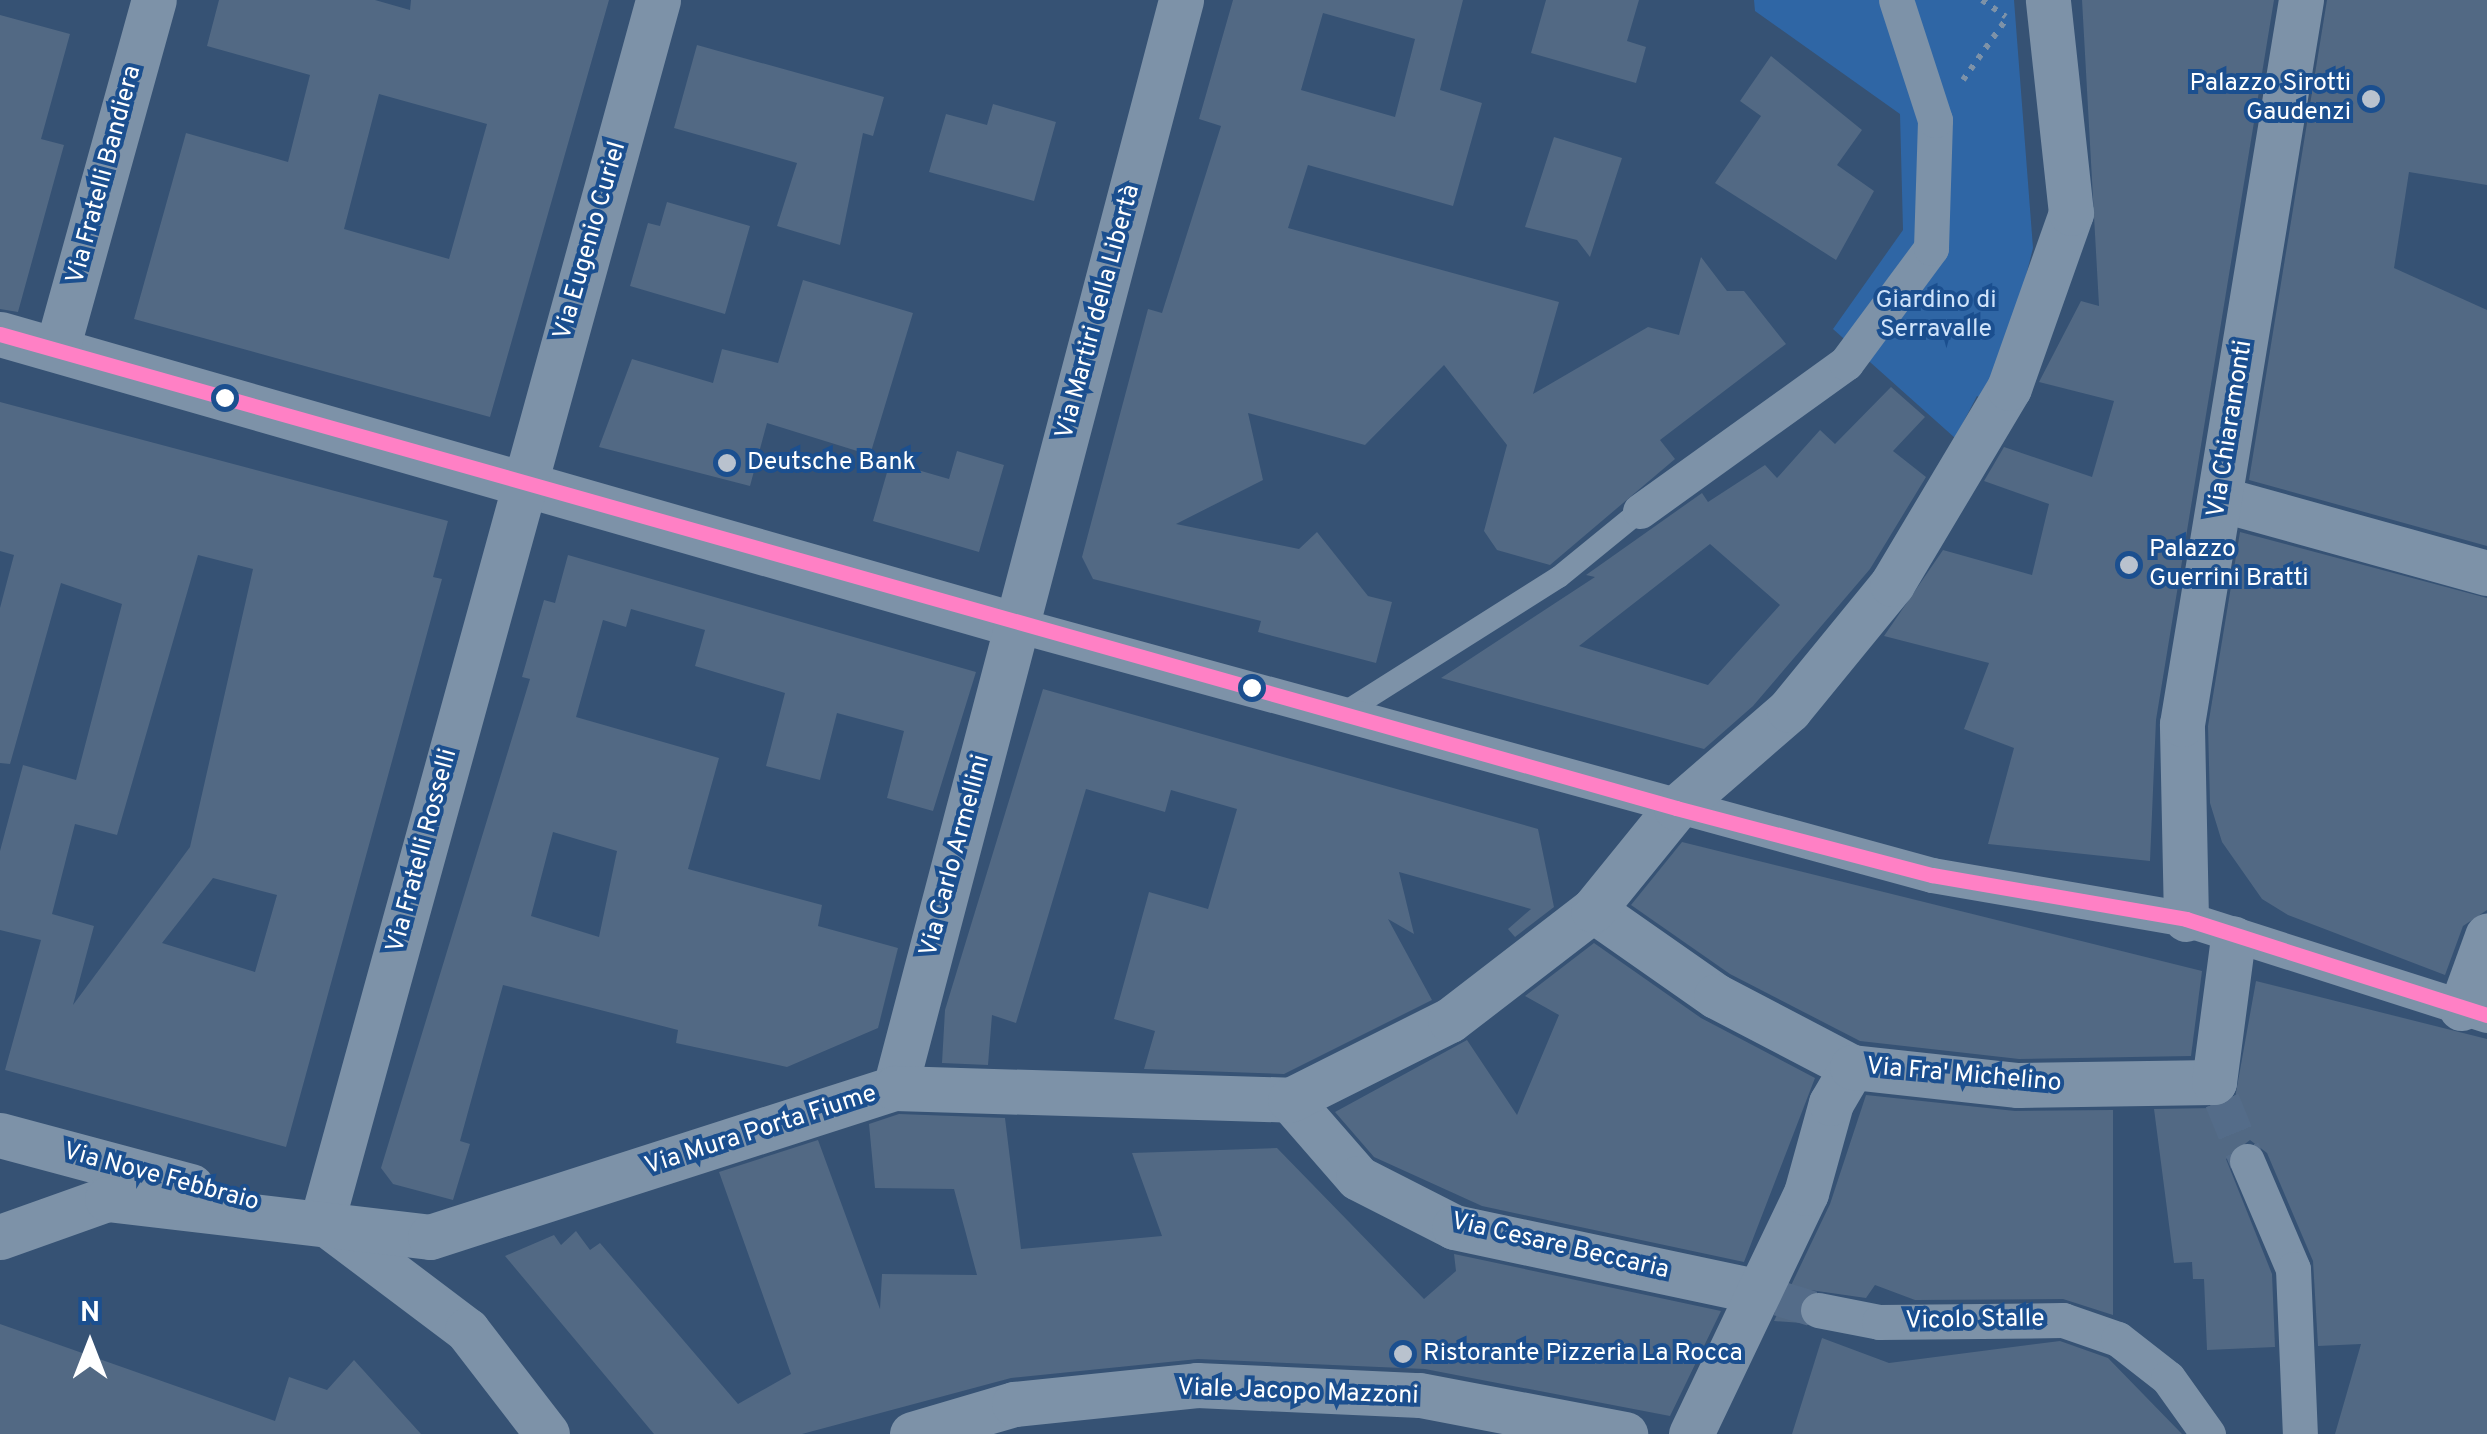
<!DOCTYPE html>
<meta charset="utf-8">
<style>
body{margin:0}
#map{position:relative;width:2487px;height:1434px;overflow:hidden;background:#365274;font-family:Overpass,sans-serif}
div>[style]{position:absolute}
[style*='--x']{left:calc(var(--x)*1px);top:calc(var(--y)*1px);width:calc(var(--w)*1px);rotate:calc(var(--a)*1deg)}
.green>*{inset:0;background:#2f66a5}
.building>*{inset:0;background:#526984}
.pedestrian-tunnel>*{height:35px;margin-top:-17.5px;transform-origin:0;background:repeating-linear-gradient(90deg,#546c89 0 35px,transparent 0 53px)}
.path>*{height:6px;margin-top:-3px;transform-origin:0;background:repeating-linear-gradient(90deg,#7d92a8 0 5px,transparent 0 13px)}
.service>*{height:22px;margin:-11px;padding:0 11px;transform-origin:11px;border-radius:11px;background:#7d92a8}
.pedestrian>*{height:35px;margin:-17.5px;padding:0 17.5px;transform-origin:17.5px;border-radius:17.5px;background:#7d92a8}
.minor>*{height:45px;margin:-22.5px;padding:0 22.5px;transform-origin:22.5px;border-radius:22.5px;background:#7d92a8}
.bus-1>*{height:15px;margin:-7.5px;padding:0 7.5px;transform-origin:7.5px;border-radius:7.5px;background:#ff80c5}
.dots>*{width:28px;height:28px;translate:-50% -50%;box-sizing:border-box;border:5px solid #1b4f8f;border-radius:50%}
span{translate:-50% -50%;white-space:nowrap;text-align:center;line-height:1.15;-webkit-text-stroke:8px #1b4f8f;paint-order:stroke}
.poi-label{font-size:25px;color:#fff}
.right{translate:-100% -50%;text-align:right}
.left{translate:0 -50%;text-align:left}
.street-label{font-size:25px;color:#fff}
.park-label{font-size:25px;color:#cfe3fa}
.north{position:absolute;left:40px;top:1294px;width:100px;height:100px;-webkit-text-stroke:8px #1b4f8f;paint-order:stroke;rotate:0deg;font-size:28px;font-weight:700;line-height:40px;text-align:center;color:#fff}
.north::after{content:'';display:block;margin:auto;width:35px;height:45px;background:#fff;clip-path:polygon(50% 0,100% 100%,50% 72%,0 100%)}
</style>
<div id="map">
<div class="green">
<div style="clip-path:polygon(1754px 0,2014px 0,2033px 248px,2000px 379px,1987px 401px,1977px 396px,1955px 438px,1833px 329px,1903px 230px,1900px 114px,1755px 11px)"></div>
</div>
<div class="building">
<div style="clip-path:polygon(evenodd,219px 0,375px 0,410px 10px,411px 0,609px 0,490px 417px,134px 319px,186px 133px,288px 162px,310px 75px,207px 46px,219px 0,379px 94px,487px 124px,449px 259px,344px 229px,379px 94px)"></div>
<div style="clip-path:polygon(evenodd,1233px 0,1463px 0,1440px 90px,1482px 103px,1453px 206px,1308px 165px,1288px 228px,1559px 302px,1533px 394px,1648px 327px,1679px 335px,1701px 257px,1727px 291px,1744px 291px,1786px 344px,1660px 440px,1675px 459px,1550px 565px,1497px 550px,1484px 531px,1507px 445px,1444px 365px,1365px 445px,1248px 413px,1263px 480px,1176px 524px,1299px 549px,1317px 532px,1368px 596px,1392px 602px,1376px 663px,1258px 632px,1261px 621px,1093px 579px,1082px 557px,1148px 309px,1162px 313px,1221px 126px,1199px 119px,1233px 0,1323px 13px,1415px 39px,1395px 117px,1301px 90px,1323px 13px)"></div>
<div style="clip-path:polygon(1546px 0,1639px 0,1627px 41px,1646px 47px,1636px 83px,1531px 53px)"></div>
<div style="clip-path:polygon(2082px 0,2274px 0,2156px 720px,2150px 861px,1988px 844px,2014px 748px,1964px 729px,1989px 663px,1884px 636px,1943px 550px,2032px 575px,2049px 504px,1984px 481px,2004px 447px,2092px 477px,2114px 401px,2039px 382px,2081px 301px,2099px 306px)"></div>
<div style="clip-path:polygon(2327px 0,2487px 0,2487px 185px,2409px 172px,2394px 268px,2487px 310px,2487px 546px,2249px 480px)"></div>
<div style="clip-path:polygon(0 15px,70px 34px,41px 139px,64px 145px,18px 312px,0 309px)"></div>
<div style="clip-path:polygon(697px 45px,884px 97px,873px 136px,863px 133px,840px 245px,777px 226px,797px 163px,674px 128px)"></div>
<div style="clip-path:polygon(1771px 56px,1862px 130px,1837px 165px,1874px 191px,1836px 260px,1715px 183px,1761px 116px,1740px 101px)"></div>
<div style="clip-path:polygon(993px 104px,1056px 122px,1034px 201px,929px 172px,946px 114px,987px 125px)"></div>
<div style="clip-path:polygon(1554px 137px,1622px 158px,1590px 257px,1577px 240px,1525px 227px)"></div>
<div style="clip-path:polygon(667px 202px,750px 226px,725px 314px,630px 286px,648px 223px,660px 226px)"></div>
<div style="clip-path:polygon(803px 280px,913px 313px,870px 455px,767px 423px,750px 486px,599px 447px,632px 359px,713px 383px,722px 349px,778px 363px)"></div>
<div style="clip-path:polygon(evenodd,1891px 387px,1925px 417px,1893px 451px,1926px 477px,1870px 569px,1753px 706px,1704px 749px,1441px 678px,1595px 577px,1586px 575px,1702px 493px,1708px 502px,1765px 465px,1777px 478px,1820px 430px,1835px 444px,1891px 387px,1710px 544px,1780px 605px,1708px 685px,1579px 646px,1710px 544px)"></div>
<div style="clip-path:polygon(evenodd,0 402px,448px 521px,433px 577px,442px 579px,286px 1147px,5px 1070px,41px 940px,0 930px,0 851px,23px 765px,76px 780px,122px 604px,61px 583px,10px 764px,0 763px,0 608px,14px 555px,0 551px,0 402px,198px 555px,253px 569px,190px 847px,73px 1005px,94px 926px,52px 914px,75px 824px,117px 835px,198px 555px,0 402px,213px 878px,277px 895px,255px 972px,162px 943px,213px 878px)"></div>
<div style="clip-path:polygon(957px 451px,1004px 465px,979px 552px,873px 521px,890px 462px,949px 479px)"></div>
<div style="clip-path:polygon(2240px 532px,2487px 598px,2487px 910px,2463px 926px,2445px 975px,2288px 915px,2262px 899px,2222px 842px,2210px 803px,2208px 726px)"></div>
<div style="clip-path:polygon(evenodd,568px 555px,976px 672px,933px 811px,887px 798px,904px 731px,837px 713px,820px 780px,766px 766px,785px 693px,695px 666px,705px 630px,631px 609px,626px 627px,603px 620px,576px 717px,719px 758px,688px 869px,822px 905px,818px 926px,898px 948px,878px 1028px,787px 1067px,676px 1043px,678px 1030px,503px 985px,460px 1141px,470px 1144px,453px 1200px,393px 1184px,381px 1168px,530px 679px,522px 677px,544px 600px,555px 603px,568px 555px,553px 832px,617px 851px,599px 937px,531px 916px,553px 832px)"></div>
<div style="clip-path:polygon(1043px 689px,1538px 829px,1554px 907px,1515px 937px,1508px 929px,1531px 909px,1399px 872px,1414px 934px,1388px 919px,1432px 1000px,1284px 1074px,1144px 1069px,1155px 1031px,1114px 1019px,1149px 892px,1208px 909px,1237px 809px,1171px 790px,1165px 812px,1086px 789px,1016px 1023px,992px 1015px,988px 1065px,942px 1063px,945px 1010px)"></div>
<div style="clip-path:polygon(1682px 842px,2202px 971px,2191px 1056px,2019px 1059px,1860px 1041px,1730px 974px,1631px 905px)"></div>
<div style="clip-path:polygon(1594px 943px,1701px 1018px,1815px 1078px,1744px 1262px,1482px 1206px,1374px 1157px,1335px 1112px,1467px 1040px,1517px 1115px,1559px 1015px,1525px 996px)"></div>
<div style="clip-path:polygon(2256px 981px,2487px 1039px,2487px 1434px,2335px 1434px,2361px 1344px,2318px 1346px,2313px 1261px,2267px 1153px,2250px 1140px,2226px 1159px,2272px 1274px,2275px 1347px,2207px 1350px,2204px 1279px,2193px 1279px,2192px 1262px,2174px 1263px,2154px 1109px,2214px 1108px,2235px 1098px)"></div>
<div style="clip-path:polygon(1866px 1095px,2015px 1111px,2113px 1110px,2113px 1315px,2063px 1299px,1915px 1300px,1875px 1285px,1866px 1298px,1810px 1290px,1797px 1305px,1802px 1323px,1774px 1321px,1830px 1204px)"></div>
<div style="clip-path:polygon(899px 1114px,1005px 1118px,1021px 1249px,1162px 1236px,1132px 1153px,1277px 1148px,1424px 1299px,1456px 1271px,1454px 1254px,1721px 1311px,1670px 1416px,1425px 1369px,1198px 1359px,1011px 1378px,802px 1434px,654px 1434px,505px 1256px,554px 1235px,561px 1245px,576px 1231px,590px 1250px,600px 1243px,738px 1404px,791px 1374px,719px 1172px,818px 1140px,880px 1309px,882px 1274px,977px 1275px,954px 1189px,875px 1188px,869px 1124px)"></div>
<div style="clip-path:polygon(0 1324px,275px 1421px,289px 1377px,327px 1390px,354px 1360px,421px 1434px,0 1434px)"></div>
<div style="clip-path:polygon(1822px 1338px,1889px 1363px,2060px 1341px,2108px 1358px,2182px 1434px,1792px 1434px)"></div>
</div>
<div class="pedestrian-tunnel">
<div style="--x:2222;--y:1100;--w:66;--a:67.7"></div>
<div style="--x:1779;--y:1298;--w:41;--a:17.1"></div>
</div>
<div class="path">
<div style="--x:1982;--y:0;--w:29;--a:35"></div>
<div style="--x:1963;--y:80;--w:72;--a:-54.6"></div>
</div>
<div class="service">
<div style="--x:1350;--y:709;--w:247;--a:-32.3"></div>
<div style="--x:1559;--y:577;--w:104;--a:-39.2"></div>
</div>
<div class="pedestrian">
<div style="--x:1640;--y:511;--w:254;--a:-35.7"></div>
<div style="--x:1846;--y:363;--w:143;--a:-53.5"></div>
<div style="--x:1931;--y:248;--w:128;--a:-88.2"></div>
<div style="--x:1935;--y:120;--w:126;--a:-108"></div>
<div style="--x:1017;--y:625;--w:949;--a:15.28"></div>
<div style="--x:1932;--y:875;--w:258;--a:9.8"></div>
<div style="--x:2186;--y:919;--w:316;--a:17.7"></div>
<div style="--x:2247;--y:1161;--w:117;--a:66.9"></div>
<div style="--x:2293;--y:1269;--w:165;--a:87.6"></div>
<div style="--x:1818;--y:1310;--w:62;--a:11.1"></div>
<div style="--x:1879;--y:1322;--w:184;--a:-0.6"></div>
<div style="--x:2063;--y:1320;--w:58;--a:19.1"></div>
<div style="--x:2118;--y:1339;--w:63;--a:38"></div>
<div style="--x:2168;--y:1378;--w:69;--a:54.5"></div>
</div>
<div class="minor">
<div style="--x:0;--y:334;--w:1058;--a:15.97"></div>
<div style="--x:57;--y:349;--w:362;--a:-74.5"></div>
<div style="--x:2220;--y:499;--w:277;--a:15.5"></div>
<div style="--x:1593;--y:910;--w:150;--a:35"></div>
<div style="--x:1716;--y:996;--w:153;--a:27.6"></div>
<div style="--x:2186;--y:919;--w:195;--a:-91.2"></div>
<div style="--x:2182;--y:724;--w:734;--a:-80.67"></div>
<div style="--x:2461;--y:1008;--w:77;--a:-70.1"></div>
<div style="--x:895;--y:1088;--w:1125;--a:-75.27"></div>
<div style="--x:1290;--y:1100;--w:103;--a:48.9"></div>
<div style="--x:1358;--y:1178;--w:108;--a:27"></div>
<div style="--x:1454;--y:1227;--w:307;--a:12"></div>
<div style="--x:0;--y:1135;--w:198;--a:15"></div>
<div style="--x:322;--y:1221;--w:1266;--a:-74.61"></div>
<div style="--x:329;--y:1226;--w:173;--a:37"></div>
<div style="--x:467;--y:1330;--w:131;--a:52.4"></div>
<div style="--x:0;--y:1237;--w:114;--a:-19.6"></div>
<div style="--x:107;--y:1199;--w:325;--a:6.7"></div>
<div style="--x:430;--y:1237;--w:488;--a:-17.8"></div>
<div style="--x:895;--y:1088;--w:395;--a:1.7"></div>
<div style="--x:1290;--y:1100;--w:179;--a:-26.6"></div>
<div style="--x:1450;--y:1020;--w:180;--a:-37.6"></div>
<div style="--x:1593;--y:910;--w:132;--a:-50.9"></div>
<div style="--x:1676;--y:808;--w:150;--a:-40.9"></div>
<div style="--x:1789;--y:710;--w:163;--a:-50.7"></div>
<div style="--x:1892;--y:584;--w:228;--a:-59.2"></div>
<div style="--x:2009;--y:388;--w:186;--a:-70.5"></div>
<div style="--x:2071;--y:213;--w:214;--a:-96.2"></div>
<div style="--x:912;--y:1434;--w:106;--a:-16.4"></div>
<div style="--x:1014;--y:1404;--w:184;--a:-5.9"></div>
<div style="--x:1197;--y:1385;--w:223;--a:2.6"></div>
<div style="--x:1420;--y:1395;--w:209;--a:10.8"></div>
<div style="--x:1691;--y:1434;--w:267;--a:-64.5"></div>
<div style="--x:1806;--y:1193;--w:93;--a:-74.5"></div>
<div style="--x:1831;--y:1103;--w:42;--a:-59.7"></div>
<div style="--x:1852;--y:1067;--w:167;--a:6.2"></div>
<div style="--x:2018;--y:1085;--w:196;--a:-0.9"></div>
<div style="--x:2214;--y:1082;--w:145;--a:-82.5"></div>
</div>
<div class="bus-1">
<div style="--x:0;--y:334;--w:1742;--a:15.79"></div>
<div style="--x:1676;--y:808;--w:265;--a:14.7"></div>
<div style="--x:1932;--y:875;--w:258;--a:9.8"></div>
<div style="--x:2186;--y:919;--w:316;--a:17.7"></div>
</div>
<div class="dots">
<div style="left:2371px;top:99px;background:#b9c2ce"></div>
<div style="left:225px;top:398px;background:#fff"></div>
<div style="left:727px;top:463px;background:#b9c2ce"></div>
<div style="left:2129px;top:565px;background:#b9c2ce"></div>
<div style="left:1252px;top:688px;background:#fff"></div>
<div style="left:1403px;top:1354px;background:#b9c2ce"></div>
</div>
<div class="poi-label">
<span class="right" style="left:2351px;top:99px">Palazzo Sirotti<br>Gaudenzi</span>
<span class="left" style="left:747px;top:463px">Deutsche Bank</span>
<span class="left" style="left:2149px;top:565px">Palazzo<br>Guerrini Bratti</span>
<span class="left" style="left:1423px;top:1354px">Ristorante Pizzeria La Rocca</span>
</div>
<div class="street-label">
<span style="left:105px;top:175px;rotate:-75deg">Via Fratelli Bandiera</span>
<span style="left:591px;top:241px;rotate:-74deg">Via Eugenio Curiel</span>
<span style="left:1099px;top:312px;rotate:-75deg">Via Martiri della Libertà</span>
<span style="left:2231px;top:429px;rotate:-81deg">Via Chiaramonti</span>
<span style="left:423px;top:851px;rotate:-75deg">Via Fratelli Rosselli</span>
<span style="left:956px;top:856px;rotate:-75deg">Via Carlo Armellini</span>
<span style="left:1964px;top:1076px;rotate:5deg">Via Fra' Michelino</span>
<span style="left:761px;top:1131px;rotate:-18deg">Via Mura Porta Fiume</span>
<span style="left:161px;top:1178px;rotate:15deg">Via Nove Febbraio</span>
<span style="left:1560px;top:1247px;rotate:13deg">Via Cesare Beccaria</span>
<span style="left:1975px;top:1321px;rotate:-1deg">Vicolo Stalle</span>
<span style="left:1298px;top:1393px;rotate:2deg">Viale Jacopo Mazzoni</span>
</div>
<div class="park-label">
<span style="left:1936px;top:316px">Giardino di<br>Serravalle</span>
</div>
<div class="north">N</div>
</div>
